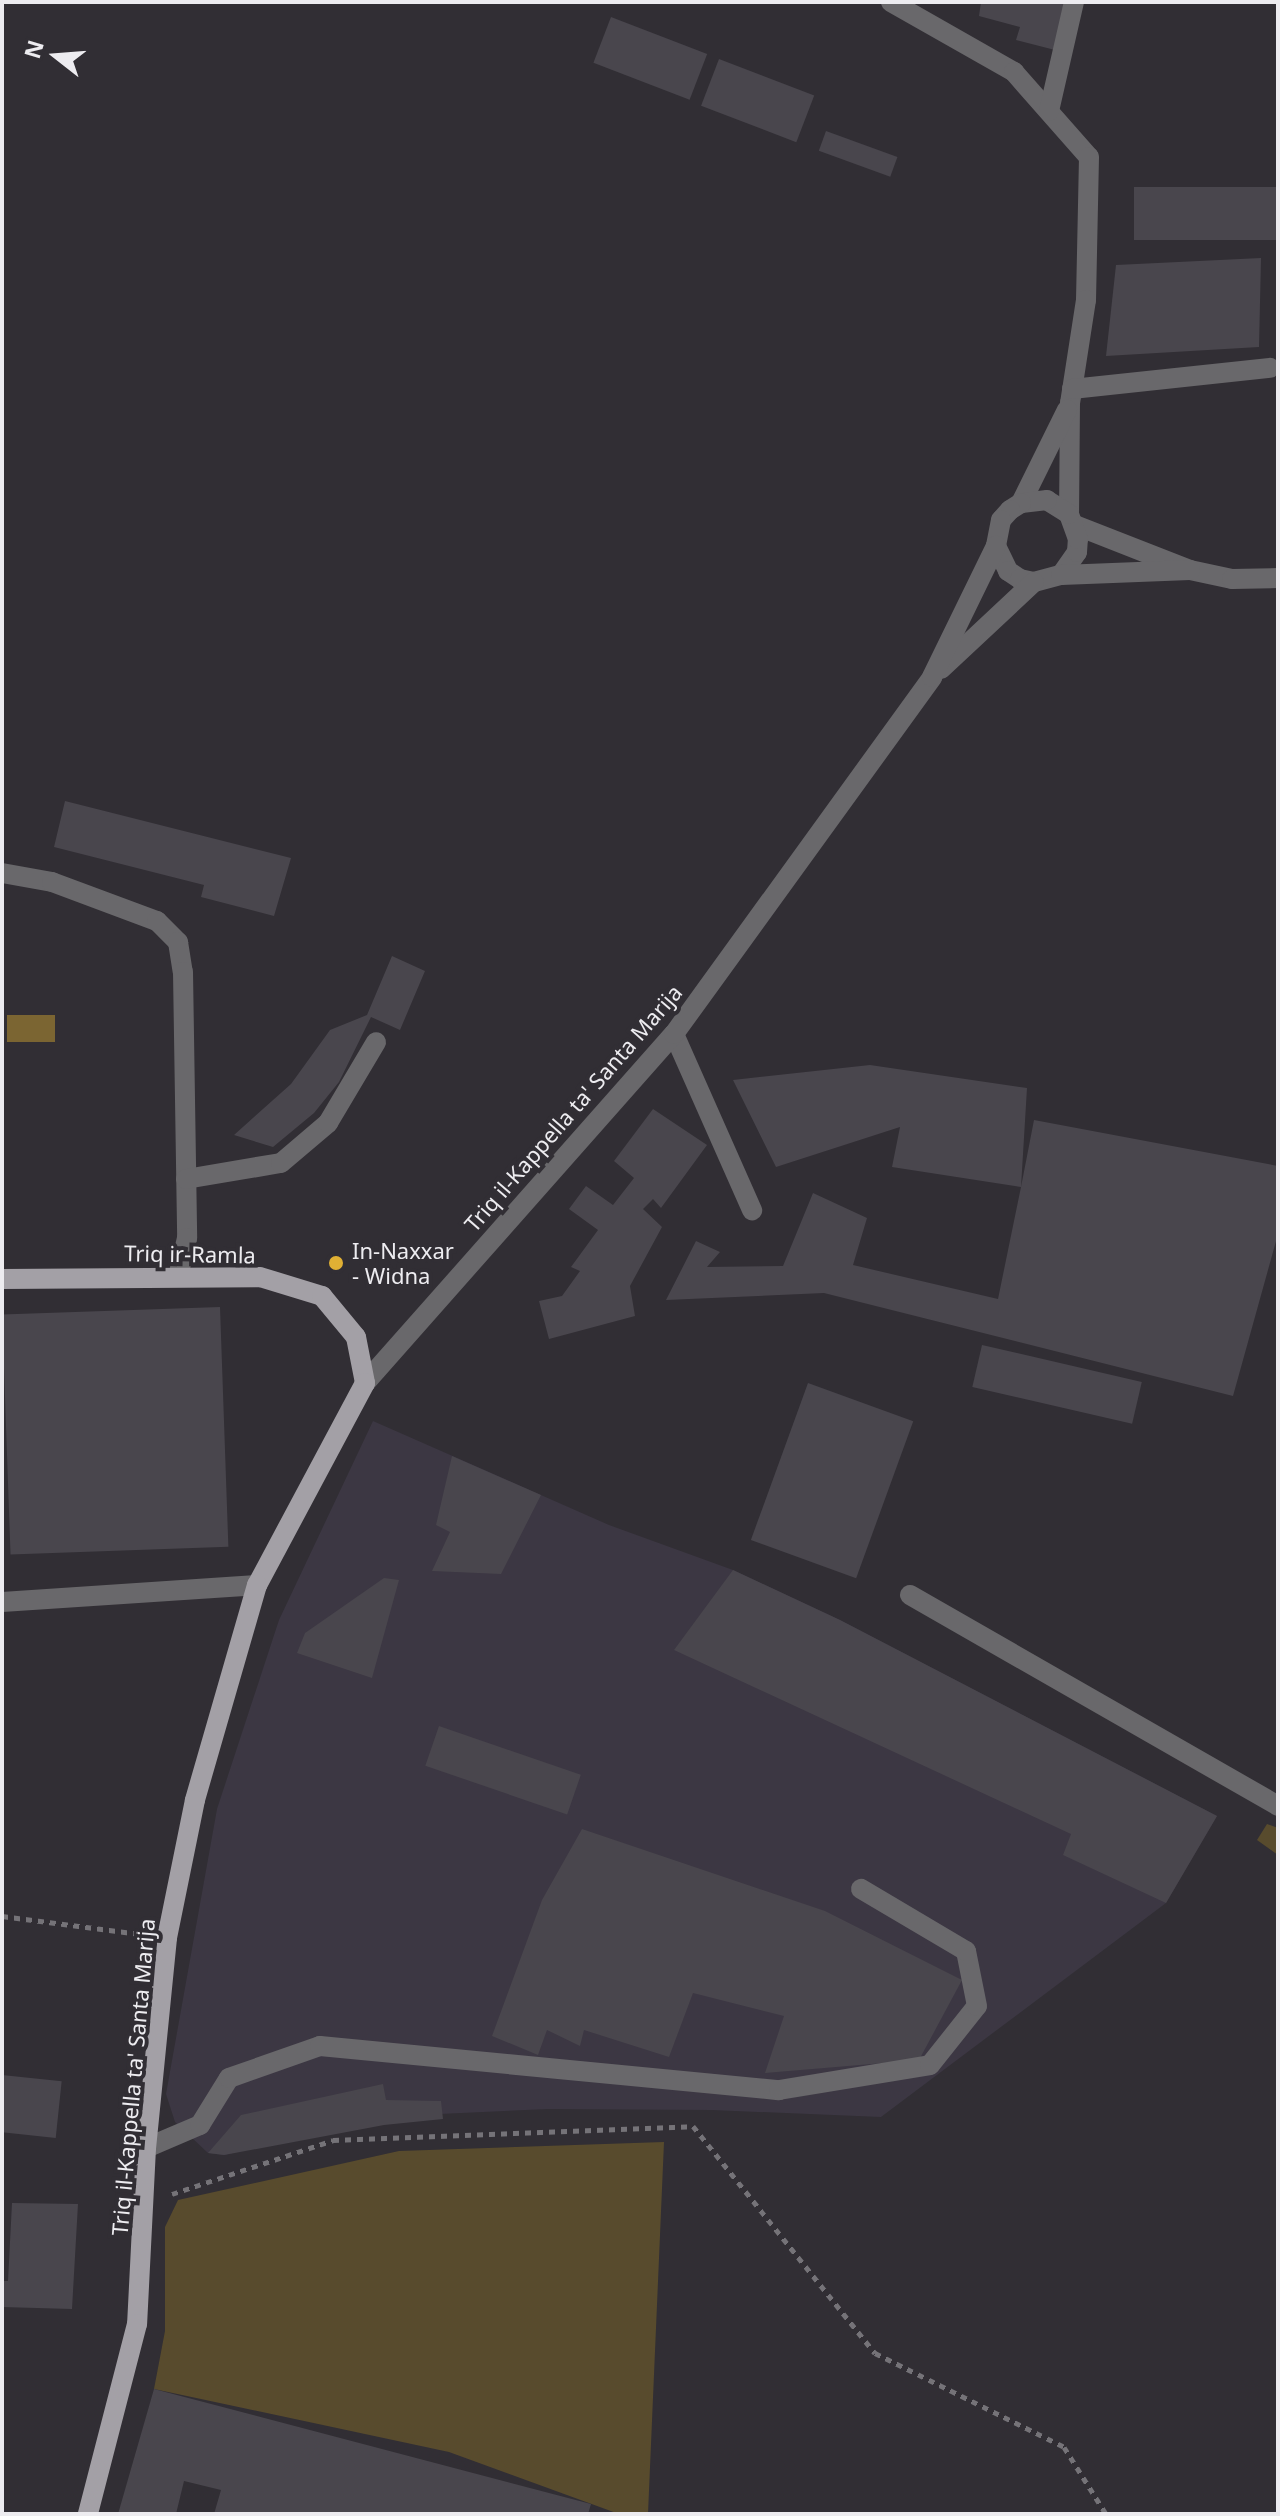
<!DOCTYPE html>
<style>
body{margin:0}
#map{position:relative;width:1280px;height:2516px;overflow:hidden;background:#312e34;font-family:"Noto Sans",sans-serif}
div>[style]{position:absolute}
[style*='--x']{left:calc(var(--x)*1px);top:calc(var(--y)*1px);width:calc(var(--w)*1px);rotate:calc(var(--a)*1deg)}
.built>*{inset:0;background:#3c3743}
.green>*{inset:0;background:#584b2d}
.water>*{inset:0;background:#7b6532;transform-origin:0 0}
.building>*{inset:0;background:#49464d;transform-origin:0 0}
.path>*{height:5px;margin-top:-2.5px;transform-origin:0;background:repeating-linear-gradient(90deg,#757378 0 6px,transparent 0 12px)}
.minor>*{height:20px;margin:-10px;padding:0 10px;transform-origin:10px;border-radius:10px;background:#69686b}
.major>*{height:20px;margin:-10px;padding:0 10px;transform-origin:10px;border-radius:10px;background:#a3a0a6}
.dots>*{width:22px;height:22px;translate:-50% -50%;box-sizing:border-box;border:4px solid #312e34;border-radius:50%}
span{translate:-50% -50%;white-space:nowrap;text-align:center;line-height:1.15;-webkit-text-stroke:8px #312e34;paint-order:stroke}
.street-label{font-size:22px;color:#edecf0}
.poi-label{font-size:22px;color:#edecf0}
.left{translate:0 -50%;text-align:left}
.frame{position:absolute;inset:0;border:4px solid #edecf0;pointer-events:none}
.north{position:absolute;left:16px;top:16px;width:80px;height:80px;-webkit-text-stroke:6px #312e34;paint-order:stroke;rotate:287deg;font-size:22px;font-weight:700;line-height:32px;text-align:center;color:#edecf0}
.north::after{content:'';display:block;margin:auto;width:28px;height:36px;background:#edecf0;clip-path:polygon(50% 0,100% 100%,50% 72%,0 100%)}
</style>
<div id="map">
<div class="built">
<div style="clip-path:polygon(373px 1421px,609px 1525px,733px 1570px,840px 1620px,1217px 1816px,1166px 1903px,881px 2117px,712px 2110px,548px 2109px,396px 2116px,224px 2155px,208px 2153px,175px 2122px,166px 2094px,217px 1809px,279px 1620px)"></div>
</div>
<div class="green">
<div style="clip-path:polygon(1267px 1824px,1278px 1828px,1278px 1855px,1257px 1840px)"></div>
<div style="clip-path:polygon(664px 2142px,648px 2514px,619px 2514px,449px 2452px,154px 2389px,165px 2331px,165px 2227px,178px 2200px,399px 2151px)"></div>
</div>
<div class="water">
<div style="left:7px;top:1015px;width:48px;height:27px"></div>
</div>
<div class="building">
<div style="clip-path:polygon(981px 2px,1067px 2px,1055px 50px,1016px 40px,1020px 27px,979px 16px)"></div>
<div style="left:611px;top:17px;width:103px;height:49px;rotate:21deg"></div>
<div style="left:719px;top:59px;width:102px;height:50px;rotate:21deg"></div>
<div style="left:826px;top:131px;width:76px;height:21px;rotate:20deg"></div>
<div style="left:1278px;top:187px;width:53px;height:144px;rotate:90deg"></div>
<div style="clip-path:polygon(1261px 258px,1259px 347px,1106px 356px,1116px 265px)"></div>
<div style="clip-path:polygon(65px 801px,291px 858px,274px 916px,201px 897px,204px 885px,54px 847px)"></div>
<div style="clip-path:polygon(392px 956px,425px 971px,400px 1030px,371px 1017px,339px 1082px,314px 1113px,273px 1147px,234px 1135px,291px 1084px,330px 1030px,367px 1015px)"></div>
<div style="clip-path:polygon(870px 1065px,1027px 1088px,1021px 1187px,1034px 1120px,1278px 1166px,1278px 1234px,1233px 1396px,824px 1293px,666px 1300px,696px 1241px,720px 1252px,707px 1267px,783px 1266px,813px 1193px,867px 1218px,853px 1265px,998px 1299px,1021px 1187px,892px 1167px,900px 1127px,776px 1167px,733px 1080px)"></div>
<div style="clip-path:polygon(653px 1109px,707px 1145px,661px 1208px,653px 1199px,643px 1209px,662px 1227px,630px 1286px,635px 1316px,549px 1339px,539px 1301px,562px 1296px,580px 1271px,571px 1267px,598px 1230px,569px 1209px,586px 1186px,613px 1205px,634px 1178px,614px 1161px)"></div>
<div style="left:220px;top:1307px;width:240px;height:218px;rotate:88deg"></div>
<div style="left:982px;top:1345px;width:164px;height:43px;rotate:13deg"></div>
<div style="left:808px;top:1383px;width:112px;height:167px;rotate:20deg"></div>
<div style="clip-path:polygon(452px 1456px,541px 1495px,501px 1574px,432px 1571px,450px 1532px,436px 1525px)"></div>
<div style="clip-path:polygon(733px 1570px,840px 1620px,1217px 1816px,1166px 1903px,1063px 1855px,1071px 1834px,674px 1650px)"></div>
<div style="clip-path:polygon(384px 1578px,399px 1580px,372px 1678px,297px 1653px,305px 1633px)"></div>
<div style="left:439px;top:1726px;width:150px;height:42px;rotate:19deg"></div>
<div style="clip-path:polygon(582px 1829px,825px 1911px,962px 1980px,919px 2060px,765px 2073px,784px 2016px,693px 1993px,669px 2057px,584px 2030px,580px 2046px,547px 2030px,538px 2055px,492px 2036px,542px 1900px)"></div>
<div style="left:2px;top:2075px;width:60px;height:57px;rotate:6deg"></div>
<div style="clip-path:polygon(383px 2084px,386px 2100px,441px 2101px,443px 2119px,384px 2125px,224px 2155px,208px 2153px,241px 2115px)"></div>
<div style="clip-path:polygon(12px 2203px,78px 2204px,72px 2309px,2px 2307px,2px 2281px,8px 2281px)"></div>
<div style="clip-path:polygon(154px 2389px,591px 2504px,588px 2514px,214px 2514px,221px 2490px,184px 2481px,176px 2514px,118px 2514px)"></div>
</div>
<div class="path">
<div style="--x:2;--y:1916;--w:139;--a:7.4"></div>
<div style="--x:172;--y:2194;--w:170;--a:-18.5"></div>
<div style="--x:333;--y:2140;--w:360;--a:-2.2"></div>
<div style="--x:693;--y:2126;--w:291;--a:51.3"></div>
<div style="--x:875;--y:2353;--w:211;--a:26.4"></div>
<div style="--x:1064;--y:2447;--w:79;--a:57.9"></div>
</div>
<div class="minor">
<div style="--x:891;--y:2;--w:142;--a:29.6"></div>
<div style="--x:1014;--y:72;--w:113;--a:48.6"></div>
<div style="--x:1089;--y:157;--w:143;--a:91.2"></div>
<div style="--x:1086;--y:300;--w:104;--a:98.8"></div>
<div style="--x:1070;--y:403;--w:111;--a:90.5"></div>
<div style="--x:1049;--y:111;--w:112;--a:-77.1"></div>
<div style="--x:1072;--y:389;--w:199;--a:-6.1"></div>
<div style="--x:1021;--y:503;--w:104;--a:-63.7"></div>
<div style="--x:1075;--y:525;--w:123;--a:21.4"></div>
<div style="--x:1190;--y:570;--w:43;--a:12.1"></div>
<div style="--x:1232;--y:579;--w:46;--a:-1.2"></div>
<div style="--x:1061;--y:575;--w:28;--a:-55"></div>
<div style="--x:1077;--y:552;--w:13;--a:-86"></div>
<div style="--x:1078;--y:539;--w:27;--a:-110"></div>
<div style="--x:1069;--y:514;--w:26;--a:-148"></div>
<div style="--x:1047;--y:500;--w:26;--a:173"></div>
<div style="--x:1021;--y:503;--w:13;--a:148"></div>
<div style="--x:1010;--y:510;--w:13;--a:132"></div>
<div style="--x:1001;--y:520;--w:26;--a:101"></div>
<div style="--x:996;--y:546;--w:28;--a:64"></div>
<div style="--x:1008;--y:571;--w:14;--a:34"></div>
<div style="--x:1020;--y:579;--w:14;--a:12"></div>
<div style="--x:1034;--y:582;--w:28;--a:-15"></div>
<div style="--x:1061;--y:575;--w:129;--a:-2.2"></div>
<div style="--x:941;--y:669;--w:127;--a:-43.1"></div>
<div style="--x:2;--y:873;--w:51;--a:10.2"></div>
<div style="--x:52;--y:882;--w:112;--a:20.4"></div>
<div style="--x:157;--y:921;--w:30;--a:45"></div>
<div style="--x:178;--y:942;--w:30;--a:81"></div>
<div style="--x:183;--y:972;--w:266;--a:89.1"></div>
<div style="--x:187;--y:1238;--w:39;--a:103"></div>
<div style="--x:674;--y:1034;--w:193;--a:66.1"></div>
<div style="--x:186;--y:1179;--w:96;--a:-9.6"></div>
<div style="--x:281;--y:1163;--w:62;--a:-40.4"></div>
<div style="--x:328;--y:1123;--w:94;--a:-59.3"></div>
<div style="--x:365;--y:1383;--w:466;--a:-48.5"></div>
<div style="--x:674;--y:1034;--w:440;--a:-54.1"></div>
<div style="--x:932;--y:677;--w:146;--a:-64"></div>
<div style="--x:910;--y:1595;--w:424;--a:29.8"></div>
<div style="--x:2;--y:1602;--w:256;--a:-3.8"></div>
<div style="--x:146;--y:2148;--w:59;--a:-23.1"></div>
<div style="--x:200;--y:2125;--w:55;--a:-58.3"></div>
<div style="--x:229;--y:2078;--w:96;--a:-19.4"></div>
<div style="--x:320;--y:2046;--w:461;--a:5.5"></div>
<div style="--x:779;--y:2090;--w:153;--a:-9.4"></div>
<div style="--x:930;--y:2065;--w:75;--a:-51.5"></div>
<div style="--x:977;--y:2006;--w:56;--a:-101.3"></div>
<div style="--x:966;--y:1951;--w:122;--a:-149.4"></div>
</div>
<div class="major">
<div style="--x:2;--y:1279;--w:258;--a:-0.4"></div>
<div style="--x:260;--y:1277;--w:65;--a:17"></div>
<div style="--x:322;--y:1296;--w:53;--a:50.3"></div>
<div style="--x:356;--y:1337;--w:47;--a:78.9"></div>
<div style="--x:365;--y:1383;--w:229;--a:118.1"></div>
<div style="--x:257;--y:1585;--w:224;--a:106.1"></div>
<div style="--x:195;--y:1800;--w:141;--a:101.5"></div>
<div style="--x:167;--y:1938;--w:211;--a:95.7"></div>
<div style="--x:146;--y:2148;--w:176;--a:92.9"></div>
<div style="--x:137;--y:2324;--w:196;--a:104.5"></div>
</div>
<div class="dots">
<div style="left:336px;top:1263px;background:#e0b034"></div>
</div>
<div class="street-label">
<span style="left:573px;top:1108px;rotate:-49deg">Triq il-Kappella ta' Santa Marija</span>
<span style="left:190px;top:1254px;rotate:1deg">Triq ir-Ramla</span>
<span style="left:133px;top:2077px;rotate:-85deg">Triq il-Kappella ta' Santa Marija</span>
</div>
<div class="poi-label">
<span class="left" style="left:352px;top:1263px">In-Naxxar<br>- Widna</span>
</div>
<div class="frame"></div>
<div class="north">N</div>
</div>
